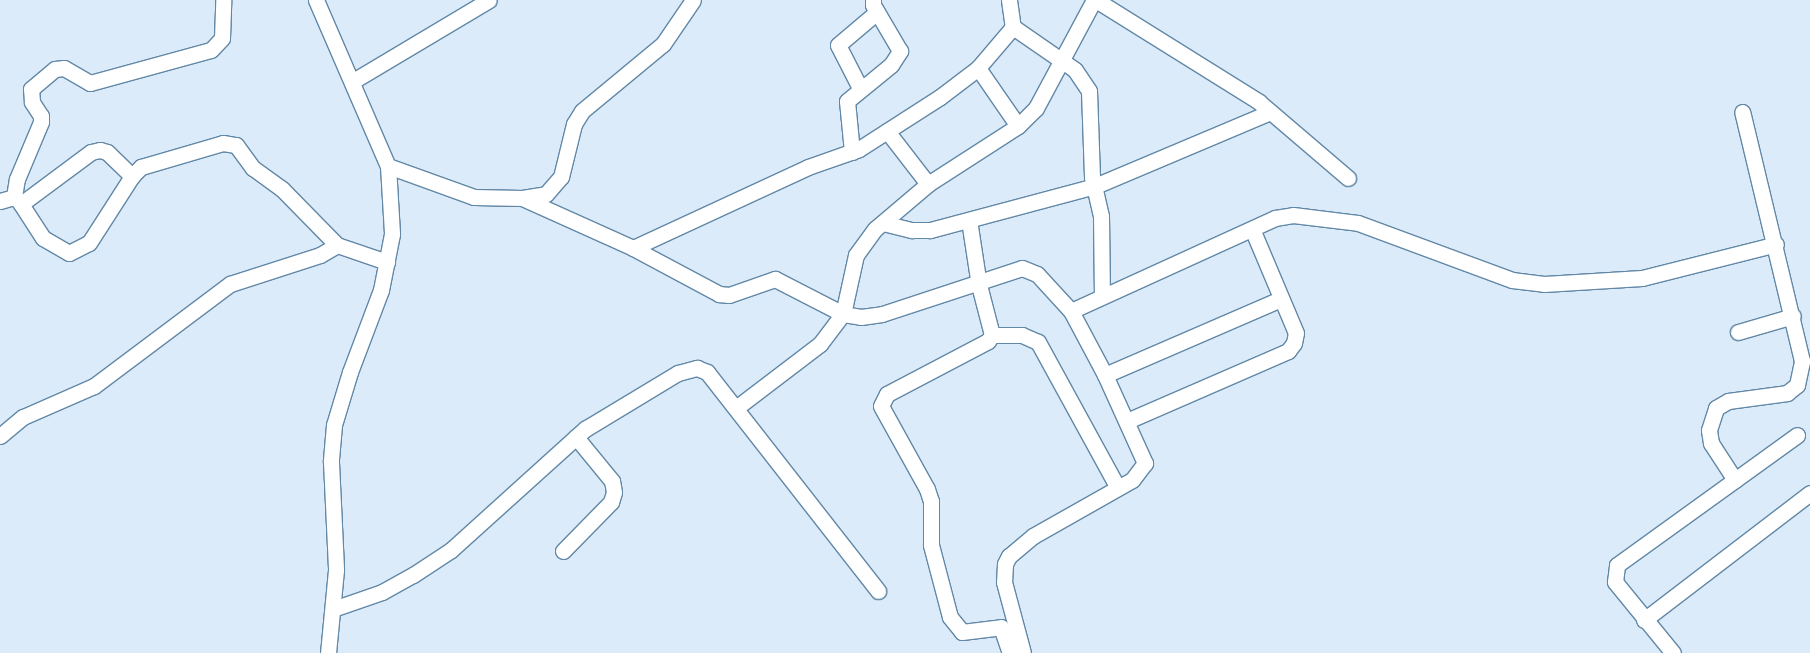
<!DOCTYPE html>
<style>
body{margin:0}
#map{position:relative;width:1810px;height:653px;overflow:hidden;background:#dbebf9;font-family:Barlow,sans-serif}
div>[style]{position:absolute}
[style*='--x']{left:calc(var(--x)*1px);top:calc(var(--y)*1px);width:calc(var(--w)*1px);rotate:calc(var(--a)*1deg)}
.roads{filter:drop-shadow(1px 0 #6288a7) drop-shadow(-1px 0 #6288a7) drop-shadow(0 1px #6288a7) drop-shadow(0 -1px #6288a7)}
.minor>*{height:15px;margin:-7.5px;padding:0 7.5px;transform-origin:7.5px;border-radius:7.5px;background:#fff}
span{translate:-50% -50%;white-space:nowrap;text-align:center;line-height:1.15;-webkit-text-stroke:4.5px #dbebf9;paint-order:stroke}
</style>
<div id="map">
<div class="roads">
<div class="minor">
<div style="--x:316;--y:0;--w:181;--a:66.6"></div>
<div style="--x:388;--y:166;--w:68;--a:86.6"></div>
<div style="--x:392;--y:234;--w:57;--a:101.1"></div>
<div style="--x:381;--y:290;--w:88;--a:110.7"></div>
<div style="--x:350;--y:372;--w:55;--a:106.8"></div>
<div style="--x:334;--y:425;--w:37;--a:95"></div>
<div style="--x:331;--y:462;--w:108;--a:87.3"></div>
<div style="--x:336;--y:570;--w:83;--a:95.5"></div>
<div style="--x:1009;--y:0;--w:27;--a:82"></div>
<div style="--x:1013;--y:27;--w:75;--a:34.7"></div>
<div style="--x:1075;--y:70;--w:25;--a:56"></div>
<div style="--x:1089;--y:91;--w:86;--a:88"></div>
<div style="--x:1092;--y:177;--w:40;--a:77"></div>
<div style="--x:1101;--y:216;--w:79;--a:89.3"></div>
<div style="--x:1096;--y:0;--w:192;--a:32"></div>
<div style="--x:1259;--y:102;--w:117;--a:40.5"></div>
<div style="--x:978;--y:68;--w:70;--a:55.4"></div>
<div style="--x:353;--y:81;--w:158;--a:-30.8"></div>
<div style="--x:860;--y:88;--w:48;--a:-117.1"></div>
<div style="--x:838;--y:45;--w:51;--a:-40.2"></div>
<div style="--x:887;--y:131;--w:67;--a:52.3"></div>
<div style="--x:852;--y:152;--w:51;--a:-95.6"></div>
<div style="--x:847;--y:101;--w:57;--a:-39.3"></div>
<div style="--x:891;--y:65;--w:17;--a:-57"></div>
<div style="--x:900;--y:51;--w:53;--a:-120.4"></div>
<div style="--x:873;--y:5;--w:5;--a:-90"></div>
<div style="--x:388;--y:166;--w:91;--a:19.8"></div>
<div style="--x:474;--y:197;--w:48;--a:1.2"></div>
<div style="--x:522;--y:198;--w:24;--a:-9"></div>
<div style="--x:546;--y:194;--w:23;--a:-49"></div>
<div style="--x:561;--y:177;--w:55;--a:-76.2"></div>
<div style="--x:574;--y:124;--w:15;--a:-58"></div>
<div style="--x:582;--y:111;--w:105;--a:-39.6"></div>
<div style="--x:663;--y:44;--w:53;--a:-55.7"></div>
<div style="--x:14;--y:197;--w:18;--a:-81"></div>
<div style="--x:17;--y:179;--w:62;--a:-67.2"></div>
<div style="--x:41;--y:122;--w:6;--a:-90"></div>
<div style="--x:41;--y:116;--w:17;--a:-123"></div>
<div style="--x:32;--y:102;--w:13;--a:-94"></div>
<div style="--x:31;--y:89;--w:31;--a:-40"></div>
<div style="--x:55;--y:69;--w:9;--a:-6"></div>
<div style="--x:64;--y:68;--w:30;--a:30"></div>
<div style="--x:90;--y:83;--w:125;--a:-15.3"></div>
<div style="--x:211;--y:50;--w:16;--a:-47"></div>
<div style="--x:222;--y:38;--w:38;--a:-88"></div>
<div style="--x:522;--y:198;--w:122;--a:24.2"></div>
<div style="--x:633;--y:248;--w:98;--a:28.1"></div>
<div style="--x:719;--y:294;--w:10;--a:6"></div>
<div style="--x:729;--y:295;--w:49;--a:-19.2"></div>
<div style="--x:775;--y:279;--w:76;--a:27.2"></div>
<div style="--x:843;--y:314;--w:18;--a:9"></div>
<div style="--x:861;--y:317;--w:21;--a:-8"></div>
<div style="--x:882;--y:314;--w:147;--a:-18.2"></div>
<div style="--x:1022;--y:268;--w:16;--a:22"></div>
<div style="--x:1037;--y:274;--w:50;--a:47.4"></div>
<div style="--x:1071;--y:311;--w:72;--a:62"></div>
<div style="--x:1105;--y:375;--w:97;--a:65.6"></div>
<div style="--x:1145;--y:463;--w:21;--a:127"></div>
<div style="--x:1132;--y:480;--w:114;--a:150.5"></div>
<div style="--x:1033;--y:536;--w:31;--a:140"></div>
<div style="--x:1009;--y:556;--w:9;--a:117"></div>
<div style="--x:1005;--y:564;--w:18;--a:93"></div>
<div style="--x:1004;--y:582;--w:73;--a:75"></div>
<div style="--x:0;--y:201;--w:15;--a:-16"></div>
<div style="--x:14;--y:197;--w:6;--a:39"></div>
<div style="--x:19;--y:201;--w:44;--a:57"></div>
<div style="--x:43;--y:238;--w:30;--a:30"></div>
<div style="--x:69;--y:253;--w:22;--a:-27"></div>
<div style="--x:89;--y:243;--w:80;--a:-57.3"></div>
<div style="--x:132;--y:176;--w:13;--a:-45"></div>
<div style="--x:141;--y:167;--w:85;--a:-16.3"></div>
<div style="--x:223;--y:143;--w:13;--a:9"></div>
<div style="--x:236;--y:145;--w:29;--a:54"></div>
<div style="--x:253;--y:168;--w:36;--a:36"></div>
<div style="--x:282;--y:189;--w:78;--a:45.5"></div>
<div style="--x:337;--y:245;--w:53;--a:18.8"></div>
<div style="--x:21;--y:204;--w:87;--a:-36.6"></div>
<div style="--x:91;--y:152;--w:9;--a:-13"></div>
<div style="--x:100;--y:150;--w:7;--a:16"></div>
<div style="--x:107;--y:152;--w:35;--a:44"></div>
<div style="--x:969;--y:220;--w:66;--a:81.3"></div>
<div style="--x:979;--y:285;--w:52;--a:75.4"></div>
<div style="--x:992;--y:335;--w:7;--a:124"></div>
<div style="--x:988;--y:341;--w:114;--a:152.3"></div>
<div style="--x:887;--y:394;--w:13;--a:117"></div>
<div style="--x:881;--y:406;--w:95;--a:61"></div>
<div style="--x:927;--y:489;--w:13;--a:72"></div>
<div style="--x:931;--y:501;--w:44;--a:90"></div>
<div style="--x:931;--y:545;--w:74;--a:75.2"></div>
<div style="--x:950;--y:617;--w:19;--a:51"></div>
<div style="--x:962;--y:632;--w:39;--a:-7"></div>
<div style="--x:1001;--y:627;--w:28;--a:71"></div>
<div style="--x:883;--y:223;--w:30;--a:14"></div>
<div style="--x:912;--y:230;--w:18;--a:0"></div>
<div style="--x:930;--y:230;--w:171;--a:-14.9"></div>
<div style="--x:1095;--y:186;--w:190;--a:-22.9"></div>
<div style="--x:633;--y:248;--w:193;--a:-24.8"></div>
<div style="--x:808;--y:167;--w:54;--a:-19.4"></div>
<div style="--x:859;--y:149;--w:96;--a:-32.7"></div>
<div style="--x:940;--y:97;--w:48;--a:-37.3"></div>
<div style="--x:978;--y:68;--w:54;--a:-49.5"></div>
<div style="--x:1071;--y:311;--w:224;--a:-24.5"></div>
<div style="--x:1275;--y:218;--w:18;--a:-9"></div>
<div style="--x:1293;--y:215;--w:65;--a:7"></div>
<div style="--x:1358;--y:223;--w:164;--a:20.3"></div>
<div style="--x:1512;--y:280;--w:32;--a:7"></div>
<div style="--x:1544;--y:284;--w:98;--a:-3.5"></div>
<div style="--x:1642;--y:278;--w:138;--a:-14.2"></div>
<div style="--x:1738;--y:332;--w:57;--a:-16.2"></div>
<div style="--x:992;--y:335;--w:30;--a:0"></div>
<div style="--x:1022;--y:335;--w:17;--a:24"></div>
<div style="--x:1038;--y:342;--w:166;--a:61.3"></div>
<div style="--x:1105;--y:375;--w:192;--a:-23.4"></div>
<div style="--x:736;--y:408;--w:106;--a:-37.3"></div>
<div style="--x:820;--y:344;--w:38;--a:-53"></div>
<div style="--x:843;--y:314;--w:60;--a:-77.6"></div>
<div style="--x:856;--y:255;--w:32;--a:-54"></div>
<div style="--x:875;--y:229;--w:70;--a:-40.3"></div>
<div style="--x:928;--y:184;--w:107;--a:-32.8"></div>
<div style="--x:1018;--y:126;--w:25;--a:-45"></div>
<div style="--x:1036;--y:108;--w:123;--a:-61.8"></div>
<div style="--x:1127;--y:421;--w:176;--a:-23.5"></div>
<div style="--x:1288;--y:351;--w:10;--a:-53"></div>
<div style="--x:1294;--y:343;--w:10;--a:-79"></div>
<div style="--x:1296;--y:333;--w:113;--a:-112.9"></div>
<div style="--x:0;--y:436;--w:30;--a:-40"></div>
<div style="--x:23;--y:417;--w:77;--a:-23.6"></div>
<div style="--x:94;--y:386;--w:170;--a:-36.9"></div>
<div style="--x:230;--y:284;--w:95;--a:-17.9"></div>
<div style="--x:320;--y:255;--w:20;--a:-30"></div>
<div style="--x:1735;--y:480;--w:44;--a:-123"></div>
<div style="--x:1711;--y:443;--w:13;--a:-99"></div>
<div style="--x:1709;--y:430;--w:23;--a:-72"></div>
<div style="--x:1716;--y:408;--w:14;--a:-30"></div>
<div style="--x:1728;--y:401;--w:60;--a:-7.7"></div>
<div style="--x:1787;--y:393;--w:13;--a:-39"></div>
<div style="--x:1797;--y:385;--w:25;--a:-78"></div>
<div style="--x:1802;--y:361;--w:256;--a:-103.5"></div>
<div style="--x:563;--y:551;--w:69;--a:-45.6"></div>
<div style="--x:611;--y:502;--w:10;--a:-73"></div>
<div style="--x:614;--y:492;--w:11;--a:-100"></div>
<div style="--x:612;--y:481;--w:57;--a:-129.3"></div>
<div style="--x:333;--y:609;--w:52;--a:-19.1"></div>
<div style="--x:382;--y:592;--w:35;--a:-29"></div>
<div style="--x:413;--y:575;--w:45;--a:-33.3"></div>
<div style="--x:451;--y:550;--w:181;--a:-42.1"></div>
<div style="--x:585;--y:429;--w:109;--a:-31.1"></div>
<div style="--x:678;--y:373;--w:20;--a:-15"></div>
<div style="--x:697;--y:368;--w:11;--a:22"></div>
<div style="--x:707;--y:372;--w:278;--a:52"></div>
<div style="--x:1644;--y:620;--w:209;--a:-37.4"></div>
<div style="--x:1673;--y:653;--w:92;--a:-129.2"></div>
<div style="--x:1615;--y:582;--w:17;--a:-83"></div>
<div style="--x:1617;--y:565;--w:222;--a:-35.8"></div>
</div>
</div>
</div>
